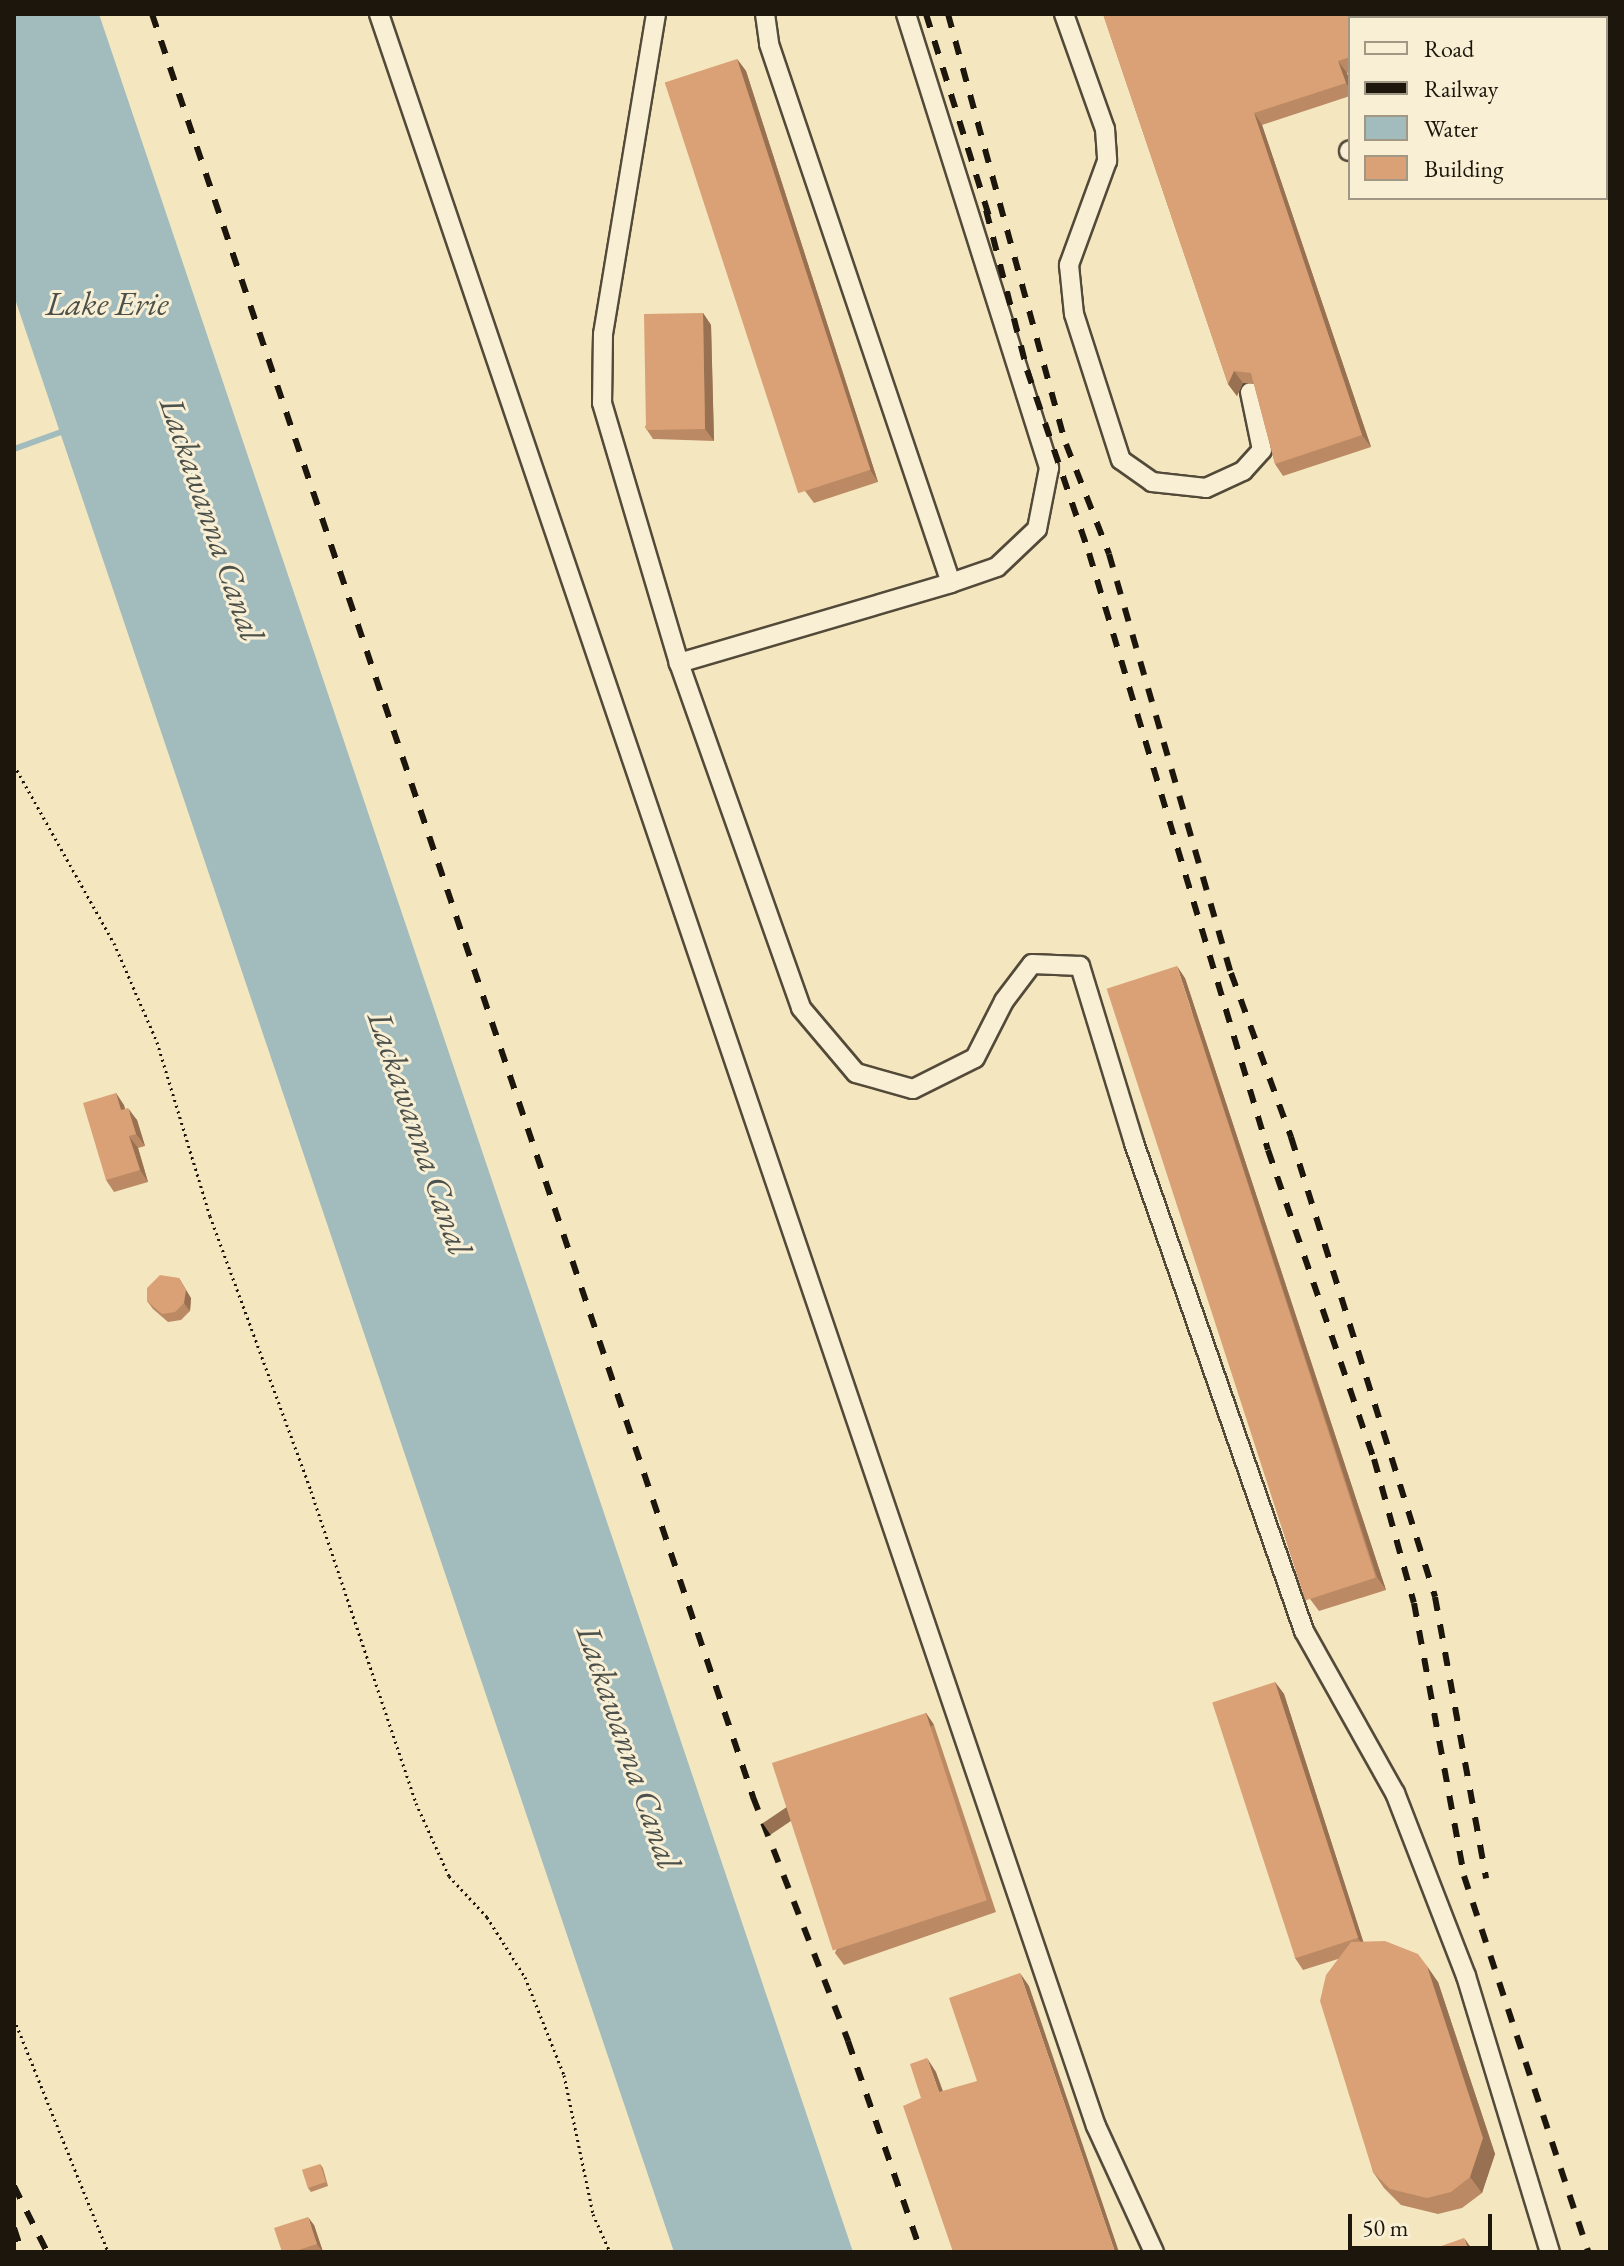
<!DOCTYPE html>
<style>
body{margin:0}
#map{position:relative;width:1624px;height:2266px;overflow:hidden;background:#f4e7bf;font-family:"EB Garamond",serif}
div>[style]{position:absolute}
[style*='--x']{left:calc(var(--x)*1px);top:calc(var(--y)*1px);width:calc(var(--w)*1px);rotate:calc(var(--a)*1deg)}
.water>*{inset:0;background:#a2bcbe}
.stream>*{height:6px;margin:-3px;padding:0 3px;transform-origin:3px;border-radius:3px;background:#a2bcbe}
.path>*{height:3px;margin-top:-1.5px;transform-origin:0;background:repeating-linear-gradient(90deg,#1d160c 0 2px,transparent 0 6px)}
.roads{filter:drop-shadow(2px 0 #534a39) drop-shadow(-2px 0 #534a39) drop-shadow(0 2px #534a39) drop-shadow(0 -2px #534a39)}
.minor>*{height:18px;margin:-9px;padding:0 9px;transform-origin:9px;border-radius:9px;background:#f8efd5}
.rail>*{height:6px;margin-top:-3px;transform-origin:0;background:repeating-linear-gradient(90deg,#1d160c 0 14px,transparent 0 28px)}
.wall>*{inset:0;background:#bb8a65}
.shaded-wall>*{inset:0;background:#987152;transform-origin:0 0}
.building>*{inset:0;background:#d9a175;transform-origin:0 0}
span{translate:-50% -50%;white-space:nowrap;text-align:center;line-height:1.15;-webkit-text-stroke:6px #f8efd5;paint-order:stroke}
.water-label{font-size:34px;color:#4c504a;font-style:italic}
.frame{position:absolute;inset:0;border:16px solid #1d160c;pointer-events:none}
.legend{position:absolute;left:1348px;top:16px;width:260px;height:184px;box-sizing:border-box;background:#f8efd5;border:2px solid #a09885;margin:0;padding:10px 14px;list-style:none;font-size:24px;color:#1d160c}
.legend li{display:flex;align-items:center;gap:16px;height:40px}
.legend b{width:40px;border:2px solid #a09885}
.scale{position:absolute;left:1348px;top:2214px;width:144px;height:36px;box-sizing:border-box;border:4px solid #1d160c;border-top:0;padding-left:10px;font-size:24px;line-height:28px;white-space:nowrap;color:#1d160c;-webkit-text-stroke:6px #f8efd5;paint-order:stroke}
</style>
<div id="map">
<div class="water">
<div style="clip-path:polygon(14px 14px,99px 14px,853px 2252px,674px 2252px,14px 296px)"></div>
</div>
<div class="stream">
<div style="--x:14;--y:449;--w:50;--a:-19.9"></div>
</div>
<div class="path">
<div style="--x:14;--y:765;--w:204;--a:60.7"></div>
<div style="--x:114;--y:943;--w:108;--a:66.5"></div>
<div style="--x:157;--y:1042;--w:182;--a:73.1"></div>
<div style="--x:210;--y:1216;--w:293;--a:69.8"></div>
<div style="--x:311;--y:1491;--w:329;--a:71.4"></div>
<div style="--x:416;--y:1803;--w:80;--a:65.7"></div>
<div style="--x:449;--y:1876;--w:56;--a:47.2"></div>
<div style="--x:487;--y:1917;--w:71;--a:57.7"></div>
<div style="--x:525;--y:1977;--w:105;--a:68.3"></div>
<div style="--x:564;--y:2075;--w:142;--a:78.2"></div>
<div style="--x:593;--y:2214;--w:42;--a:65.9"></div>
<div style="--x:14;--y:2019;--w:251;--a:68"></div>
</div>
<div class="roads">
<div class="minor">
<div style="--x:379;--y:14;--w:2230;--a:71.25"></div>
<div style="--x:1096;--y:2126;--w:139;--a:65.3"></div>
<div style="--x:656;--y:14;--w:324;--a:99.4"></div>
<div style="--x:603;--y:334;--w:69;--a:90.8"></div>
<div style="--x:602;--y:403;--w:271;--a:73.5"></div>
<div style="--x:765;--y:14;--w:30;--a:82"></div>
<div style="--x:769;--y:44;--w:569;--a:71.34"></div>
<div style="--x:951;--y:583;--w:284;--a:163.6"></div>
<div style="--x:679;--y:663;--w:366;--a:70.5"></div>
<div style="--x:801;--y:1008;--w:85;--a:49.8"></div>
<div style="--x:856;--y:1073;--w:59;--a:15.7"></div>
<div style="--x:913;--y:1089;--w:69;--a:-26.6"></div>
<div style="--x:975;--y:1058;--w:64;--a:-63"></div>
<div style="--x:1004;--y:1001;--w:46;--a:-52.9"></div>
<div style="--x:1032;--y:964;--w:48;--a:2.4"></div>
<div style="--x:1080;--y:966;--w:185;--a:73"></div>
<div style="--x:1134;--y:1143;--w:517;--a:70.79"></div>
<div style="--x:1304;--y:1631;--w:186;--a:60.7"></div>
<div style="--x:1395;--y:1793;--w:196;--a:68.8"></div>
<div style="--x:1466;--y:1976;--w:288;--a:73.1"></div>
<div style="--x:906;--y:14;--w:476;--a:72.5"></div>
<div style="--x:1049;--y:468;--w:62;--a:101.1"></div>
<div style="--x:1037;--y:529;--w:55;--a:136.5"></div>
<div style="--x:997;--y:567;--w:49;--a:160.8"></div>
<div style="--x:1064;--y:14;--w:122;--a:70.4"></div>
<div style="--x:1105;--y:129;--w:32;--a:86"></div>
<div style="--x:1107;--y:161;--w:111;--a:110.1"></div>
<div style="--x:1069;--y:265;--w:49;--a:84.2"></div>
<div style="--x:1074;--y:314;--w:153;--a:72.2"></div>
<div style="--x:1121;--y:460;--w:38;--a:35"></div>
<div style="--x:1152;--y:482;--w:54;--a:6.3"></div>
<div style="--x:1206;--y:488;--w:41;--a:-24.7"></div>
<div style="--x:1243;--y:471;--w:28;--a:-48"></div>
<div style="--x:1262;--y:450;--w:59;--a:-101.7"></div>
<div style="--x:1606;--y:21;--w:4;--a:-14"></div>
<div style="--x:1349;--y:151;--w:1;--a:-45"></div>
</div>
</div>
<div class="rail">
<div style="--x:152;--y:14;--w:1882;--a:71.37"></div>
<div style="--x:753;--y:1797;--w:262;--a:68.7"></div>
<div style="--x:848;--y:2041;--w:223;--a:70.9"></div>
<div style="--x:926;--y:14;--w:216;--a:72.7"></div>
<div style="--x:948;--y:14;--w:446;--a:74.7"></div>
<div style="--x:1066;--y:444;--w:118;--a:68.6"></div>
<div style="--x:1109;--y:554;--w:436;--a:73.8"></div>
<div style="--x:1231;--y:973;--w:175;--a:69.9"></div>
<div style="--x:1291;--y:1137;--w:482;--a:72.6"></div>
<div style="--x:1435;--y:1597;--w:286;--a:79.7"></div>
<div style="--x:986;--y:210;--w:165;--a:75.6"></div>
<div style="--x:1027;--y:370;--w:193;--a:71.3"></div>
<div style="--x:1089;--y:553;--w:623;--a:73.31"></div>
<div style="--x:1268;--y:1150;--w:327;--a:71.1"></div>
<div style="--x:1374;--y:1459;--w:149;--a:74.5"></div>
<div style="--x:1414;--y:1603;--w:278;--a:79.6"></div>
<div style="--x:1464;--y:1876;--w:396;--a:71.7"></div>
<div style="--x:14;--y:2186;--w:74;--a:63.4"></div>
<div style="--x:14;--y:2228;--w:25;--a:72"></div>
</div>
<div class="wall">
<div style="clip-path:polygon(1103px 14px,1527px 14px,1515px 18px,1350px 18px,1350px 72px,1347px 73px,1350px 83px,1350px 96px,1262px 125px,1371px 447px,1283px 476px,1275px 464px,1254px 384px,1243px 383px,1237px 396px,1228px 384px)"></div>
<div style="clip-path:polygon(737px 59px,746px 71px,878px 482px,814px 503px,805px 491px)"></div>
<div style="clip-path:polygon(703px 313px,711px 325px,714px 441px,653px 439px,645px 427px)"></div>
<div style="clip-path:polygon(1185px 978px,1386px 1590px,1319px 1611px,1310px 1599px)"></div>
<div style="clip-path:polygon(116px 1093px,125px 1109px,137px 1120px,145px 1146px,138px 1148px,148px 1182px,114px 1192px,106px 1180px)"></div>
<div style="clip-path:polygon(191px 1298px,190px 1311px,181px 1320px,168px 1322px,153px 1309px,147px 1301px)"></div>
<div style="clip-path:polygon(1275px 1682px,1284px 1694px,1363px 1942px,1438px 1982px,1495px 2154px,1482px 2193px,1462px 2208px,1438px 2214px,1401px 2205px,1384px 2188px,1373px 2172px,1338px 1959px,1303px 1970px,1295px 1958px)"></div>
<div style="clip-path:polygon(926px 1713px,934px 1725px,996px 1912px,844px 1965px,835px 1953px)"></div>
<div style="clip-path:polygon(320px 2164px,323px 2168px,328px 2186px,311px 2192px,308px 2188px)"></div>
<div style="clip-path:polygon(314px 2225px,323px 2252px,282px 2252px)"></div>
</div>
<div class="shaded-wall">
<div style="clip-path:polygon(737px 59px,746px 71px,878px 482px,870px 470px)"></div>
<div style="clip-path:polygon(1338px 61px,1347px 73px,1350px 83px,1350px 89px,1346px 83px)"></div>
<div style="clip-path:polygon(1254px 113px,1262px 125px,1371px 447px,1362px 435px)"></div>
<div style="clip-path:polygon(703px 313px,711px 325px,714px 441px,705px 429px)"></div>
<div style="clip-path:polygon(1234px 371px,1243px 383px,1237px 396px,1228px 384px)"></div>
<div style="clip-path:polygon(1177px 966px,1185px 978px,1386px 1590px,1377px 1577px)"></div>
<div style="clip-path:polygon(116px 1093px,124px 1105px,129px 1122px,121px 1110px)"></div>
<div style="clip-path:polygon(128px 1108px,137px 1120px,145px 1146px,136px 1134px)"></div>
<div style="clip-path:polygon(129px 1136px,138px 1148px,148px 1182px,140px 1170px)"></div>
<div style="clip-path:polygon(179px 1278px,191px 1298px,190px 1311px,184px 1303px)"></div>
<div style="clip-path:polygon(1275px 1682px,1284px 1694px,1366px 1950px,1358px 1938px)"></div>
<div style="left:926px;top:1713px;width:14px;height:197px;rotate:56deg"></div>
<div style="clip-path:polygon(1427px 1966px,1438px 1982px,1495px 2154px,1482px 2193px,1470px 2177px)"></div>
<div style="clip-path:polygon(1020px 1973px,1029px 1986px,1119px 2252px,1115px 2252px)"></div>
<div style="clip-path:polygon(927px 2058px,936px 2072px,948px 2105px,939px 2092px)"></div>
<div style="clip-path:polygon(308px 2217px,314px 2225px,323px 2252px,317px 2244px)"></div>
<div style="clip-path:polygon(1464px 2238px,1473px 2250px,1473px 2252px,1469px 2252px)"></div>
</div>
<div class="building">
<div style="clip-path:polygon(1103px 14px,1482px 14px,1470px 18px,1350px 18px,1350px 57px,1338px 61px,1346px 83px,1254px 113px,1362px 435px,1275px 464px,1251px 373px,1234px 371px,1228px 384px)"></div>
<div style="left:737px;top:59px;width:432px;height:76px;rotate:72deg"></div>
<div style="left:703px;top:313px;width:116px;height:59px;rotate:89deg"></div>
<div style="left:1177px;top:966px;width:643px;height:74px;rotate:72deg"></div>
<div style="clip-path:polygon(116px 1093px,121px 1110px,128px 1108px,136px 1134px,129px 1136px,140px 1170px,106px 1180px,83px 1103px)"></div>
<div style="clip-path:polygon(160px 1275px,179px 1278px,186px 1290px,184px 1303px,175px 1312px,162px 1314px,147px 1301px,147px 1288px)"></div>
<div style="left:1275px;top:1682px;width:269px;height:66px;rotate:72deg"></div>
<div style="left:926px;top:1713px;width:197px;height:162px;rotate:72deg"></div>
<div style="clip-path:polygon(1385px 1941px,1418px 1954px,1427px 1966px,1483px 2138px,1470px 2177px,1451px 2192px,1427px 2198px,1390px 2189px,1373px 2172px,1320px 2001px,1326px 1975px,1351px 1942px)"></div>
<div style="clip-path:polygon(1020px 1973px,1115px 2252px,953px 2252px,903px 2106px,921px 2098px,910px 2064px,927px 2058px,939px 2092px,977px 2081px,949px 1998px)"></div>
<div style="left:320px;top:2164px;width:19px;height:19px;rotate:72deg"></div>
<div style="clip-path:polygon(308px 2217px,317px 2244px,292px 2252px,282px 2252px,274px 2228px)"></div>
<div style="clip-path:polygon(1464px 2238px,1469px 2252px,1424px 2252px)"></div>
</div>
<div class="water-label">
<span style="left:107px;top:304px">Lake Erie</span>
<span style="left:212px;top:519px;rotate:71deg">Lackawanna Canal</span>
<span style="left:420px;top:1133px;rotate:71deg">Lackawanna Canal</span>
<span style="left:629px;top:1747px;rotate:71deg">Lackawanna Canal</span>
</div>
<div class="frame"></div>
<ul class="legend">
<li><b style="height:10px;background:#f8efd5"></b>Road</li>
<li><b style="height:10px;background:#1d160c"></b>Railway</li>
<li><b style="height:22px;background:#a2bcbe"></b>Water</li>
<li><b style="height:22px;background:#d9a175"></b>Building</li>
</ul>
<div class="scale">50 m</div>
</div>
